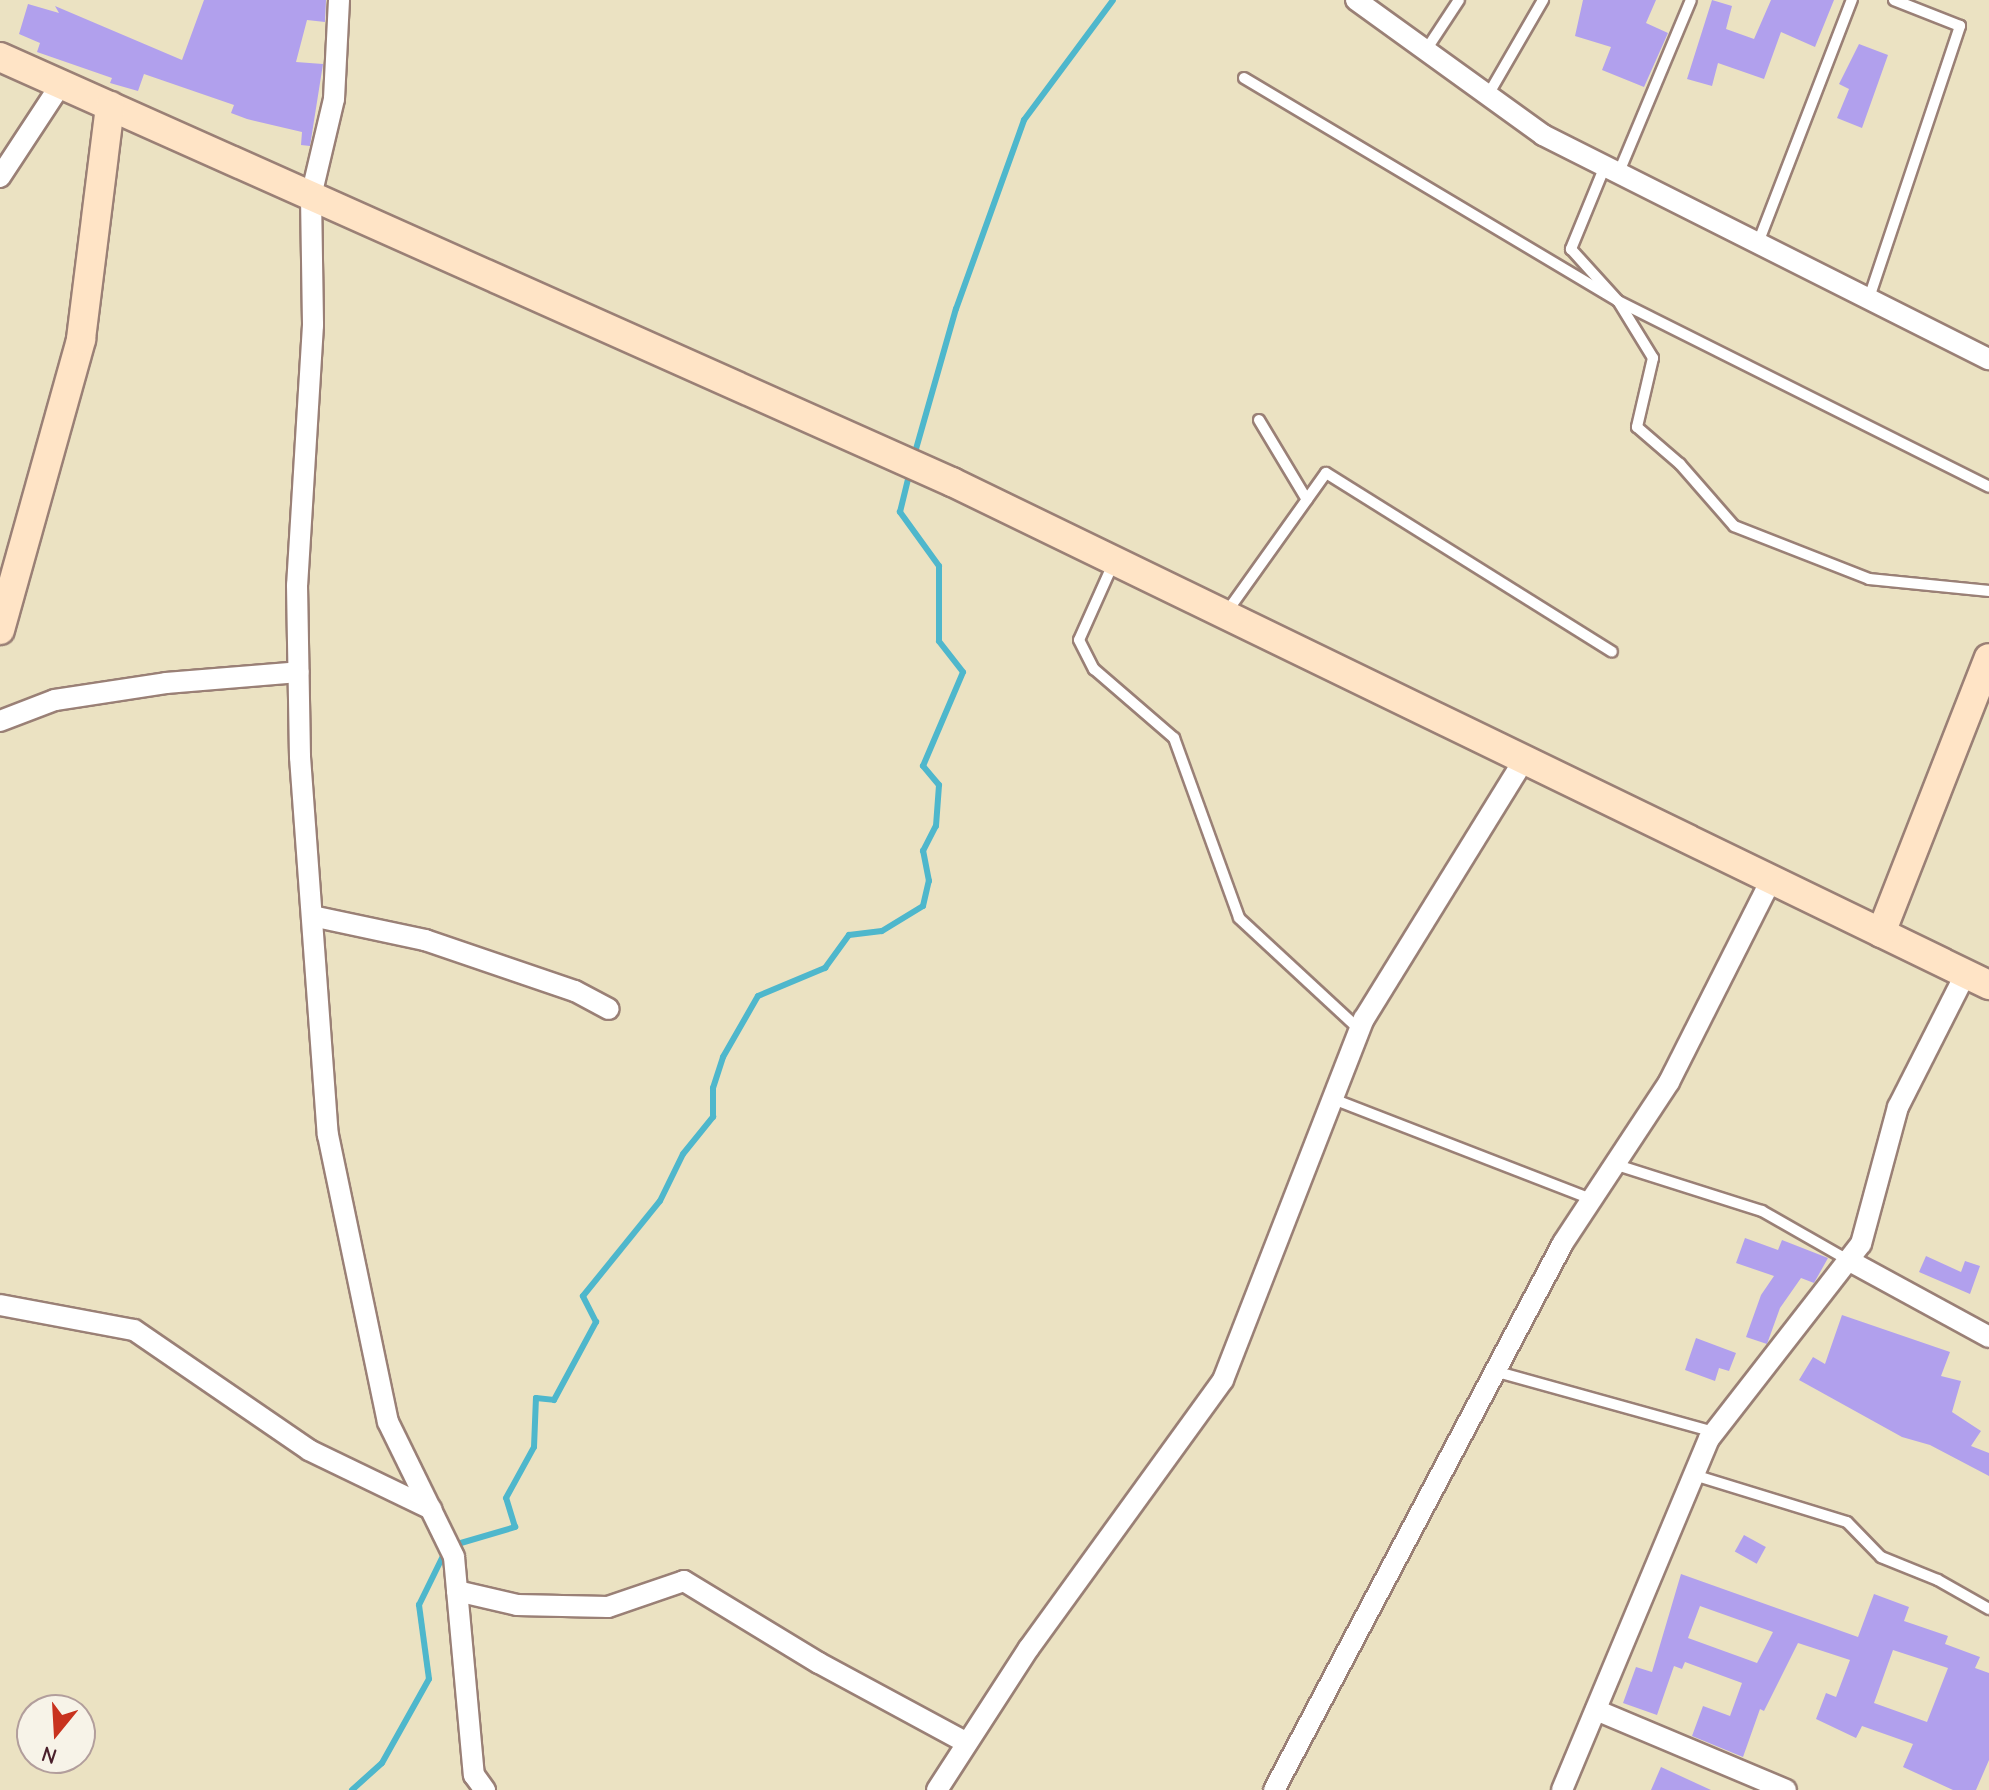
<!DOCTYPE html>
<style>
body{margin:0}
#map{position:relative;width:1989px;height:1790px;overflow:hidden;background:#ebe2c2;font-family:"Comic Neue",sans-serif}
div>[style]{position:absolute}
[style*='--x']{left:calc(var(--x)*1px);top:calc(var(--y)*1px);width:calc(var(--w)*1px);rotate:calc(var(--a)*1deg)}
.stream>*{height:6px;margin:-3px;padding:0 3px;transform-origin:3px;border-radius:3px;background:#4eb7cc}
.building>*{inset:0;background:#b1a0ed;transform-origin:0 0}
.roads{filter:drop-shadow(2px 0 #9a8076) drop-shadow(-2px 0 #9a8076) drop-shadow(0 2px #9a8076) drop-shadow(0 -2px #9a8076)}
.lane>*{height:10px;margin:-5px;padding:0 5px;transform-origin:5px;border-radius:5px;background:#fff}
.street>*{height:20px;margin:-10px;padding:0 10px;transform-origin:10px;border-radius:10px;background:#fff}
.secondary>*{height:28px;margin:-14px;padding:0 14px;transform-origin:14px;border-radius:14px;background:#ffe4c6}
span{translate:-50% -50%;white-space:nowrap;text-align:center;line-height:1.15;-webkit-text-stroke:7px #f7f3e8;paint-order:stroke}
.north{position:absolute;left:16px;top:1694px;width:80px;height:80px;box-sizing:border-box;background:#f7f3e8;border:2px solid #b29e9c;border-radius:50%;rotate:198deg;font-size:22px;font-weight:700;line-height:32px;text-align:center;color:#4a1f2b}
.north::after{content:'';display:block;margin:auto;width:28px;height:36px;background:#c8321e;clip-path:polygon(50% 0,100% 100%,50% 72%,0 100%)}
</style>
<div id="map">
<div class="stream">
<div style="--x:914;--y:456;--w:153;--a:-74.1"></div>
<div style="--x:956;--y:309;--w:201;--a:-70.2"></div>
<div style="--x:1024;--y:120;--w:149;--a:-53.4"></div>
<div style="--x:454;--y:1545;--w:64;--a:-16.4"></div>
<div style="--x:515;--y:1527;--w:30;--a:-107"></div>
<div style="--x:506;--y:1498;--w:58;--a:-61.2"></div>
<div style="--x:534;--y:1447;--w:49;--a:-87.7"></div>
<div style="--x:536;--y:1398;--w:18;--a:6"></div>
<div style="--x:554;--y:1400;--w:89;--a:-61.7"></div>
<div style="--x:596;--y:1322;--w:29;--a:-117"></div>
<div style="--x:583;--y:1296;--w:122;--a:-51"></div>
<div style="--x:660;--y:1201;--w:52;--a:-63.9"></div>
<div style="--x:683;--y:1154;--w:48;--a:-51"></div>
<div style="--x:713;--y:1117;--w:29;--a:-90"></div>
<div style="--x:713;--y:1088;--w:33;--a:-72"></div>
<div style="--x:723;--y:1057;--w:70;--a:-60.2"></div>
<div style="--x:758;--y:996;--w:73;--a:-22.7"></div>
<div style="--x:825;--y:968;--w:41;--a:-54"></div>
<div style="--x:849;--y:935;--w:33;--a:-7"></div>
<div style="--x:882;--y:931;--w:48;--a:-31.4"></div>
<div style="--x:923;--y:906;--w:26;--a:-77"></div>
<div style="--x:929;--y:881;--w:31;--a:-101"></div>
<div style="--x:923;--y:851;--w:28;--a:-63"></div>
<div style="--x:936;--y:826;--w:41;--a:-85.8"></div>
<div style="--x:939;--y:785;--w:25;--a:-130"></div>
<div style="--x:923;--y:766;--w:102;--a:-66.9"></div>
<div style="--x:963;--y:672;--w:39;--a:-128"></div>
<div style="--x:939;--y:641;--w:75;--a:-90"></div>
<div style="--x:939;--y:566;--w:67;--a:-125.8"></div>
<div style="--x:900;--y:512;--w:42;--a:-76.3"></div>
<div style="--x:352;--y:1790;--w:40;--a:-42"></div>
<div style="--x:382;--y:1763;--w:96;--a:-60.8"></div>
<div style="--x:429;--y:1679;--w:75;--a:-97.7"></div>
<div style="--x:419;--y:1605;--w:61;--a:-63.9"></div>
</div>
<div class="building">
<div style="clip-path:polygon(204px 0,326px 0,325px 22px,307px 20px,296px 62px,323px 64px,310px 146px,301px 145px,302px 132px,247px 119px,231px 113px,234px 105px,144px 74px,138px 91px,110px 83px,112px 78px,37px 52px,40px 43px,19px 34px,28px 4px,59px 13px,55px 6px,182px 60px)"></div>
<div style="clip-path:polygon(1583px 0,1656px 0,1646px 23px,1668px 33px,1644px 87px,1602px 70px,1611px 47px,1575px 36px)"></div>
<div style="clip-path:polygon(1712px 0,1732px 6px,1726px 29px,1754px 39px,1771px 0,1834px 0,1815px 47px,1781px 32px,1764px 79px,1718px 63px,1712px 86px,1687px 79px)"></div>
<div style="clip-path:polygon(1859px 44px,1888px 55px,1862px 128px,1837px 118px,1849px 89px,1839px 84px)"></div>
<div style="clip-path:polygon(1745px 1238px,1778px 1250px,1782px 1240px,1828px 1258px,1814px 1283px,1801px 1278px,1780px 1308px,1767px 1344px,1746px 1337px,1761px 1295px,1774px 1276px,1736px 1263px)"></div>
<div style="clip-path:polygon(1926px 1256px,1961px 1272px,1965px 1261px,1980px 1266px,1970px 1294px,1919px 1272px)"></div>
<div style="clip-path:polygon(1842px 1315px,1950px 1352px,1941px 1376px,1961px 1381px,1952px 1412px,1981px 1431px,1971px 1446px,1989px 1453px,1989px 1476px,1930px 1445px,1902px 1437px,1799px 1380px,1813px 1357px,1825px 1364px)"></div>
<div style="clip-path:polygon(1696px 1338px,1736px 1353px,1729px 1371px,1719px 1368px,1715px 1381px,1685px 1370px)"></div>
<div style="left:1744px;top:1535px;width:25px;height:19px;rotate:29deg"></div>
<div style="clip-path:polygon(evenodd,1681px 1574px,1858px 1637px,1874px 1594px,1909px 1607px,1904px 1621px,1948px 1636px,1945px 1644px,1980px 1657px,1975px 1668px,1989px 1673px,1989px 1760px,1976px 1790px,1953px 1790px,1903px 1767px,1913px 1744px,1862px 1726px,1856px 1738px,1816px 1719px,1826px 1693px,1836px 1697px,1850px 1660px,1798px 1643px,1764px 1711px,1760px 1709px,1743px 1757px,1692px 1736px,1703px 1706px,1730px 1716px,1742px 1683px,1685px 1662px,1682px 1669px,1674px 1666px,1657px 1715px,1623px 1703px,1636px 1667px,1652px 1672px,1681px 1574px,1700px 1606px,1773px 1632px,1757px 1663px,1688px 1638px,1700px 1606px,1681px 1574px,1893px 1650px,1948px 1668px,1927px 1722px,1874px 1703px,1893px 1650px)"></div>
<div style="clip-path:polygon(1661px 1767px,1711px 1790px,1651px 1790px)"></div>
</div>
<div class="roads">
<div class="lane">
<div style="--x:1426;--y:50;--w:60;--a:-56.6"></div>
<div style="--x:1244;--y:78;--w:435;--a:30.8"></div>
<div style="--x:1618;--y:301;--w:415;--a:26.6"></div>
<div style="--x:1488;--y:95;--w:110;--a:-59.9"></div>
<div style="--x:1605;--y:166;--w:90;--a:112.3"></div>
<div style="--x:1571;--y:249;--w:70;--a:47.9"></div>
<div style="--x:1618;--y:301;--w:67;--a:58.4"></div>
<div style="--x:1653;--y:358;--w:71;--a:103.1"></div>
<div style="--x:1637;--y:427;--w:57;--a:40.7"></div>
<div style="--x:1680;--y:464;--w:82;--a:48.9"></div>
<div style="--x:1734;--y:526;--w:145;--a:21.4"></div>
<div style="--x:1869;--y:579;--w:121;--a:5.7"></div>
<div style="--x:1619;--y:172;--w:186;--a:-67.3"></div>
<div style="--x:1758;--y:243;--w:261;--a:-68.9"></div>
<div style="--x:1869;--y:298;--w:287;--a:-71.5"></div>
<div style="--x:1960;--y:26;--w:71;--a:-158.5"></div>
<div style="--x:1259;--y:420;--w:93;--a:59"></div>
<div style="--x:1113;--y:564;--w:83;--a:114.1"></div>
<div style="--x:1079;--y:640;--w:33;--a:63"></div>
<div style="--x:1094;--y:669;--w:106;--a:40.8"></div>
<div style="--x:1174;--y:738;--w:191;--a:70.1"></div>
<div style="--x:1239;--y:918;--w:165;--a:42.8"></div>
<div style="--x:1226;--y:613;--w:172;--a:-54.5"></div>
<div style="--x:1326;--y:473;--w:337;--a:32"></div>
<div style="--x:1333;--y:1099;--w:279;--a:21.2"></div>
<div style="--x:1617;--y:1165;--w:152;--a:17.6"></div>
<div style="--x:1762;--y:1211;--w:99;--a:29.7"></div>
<div style="--x:1494;--y:1371;--w:228;--a:15.5"></div>
<div style="--x:1694;--y:1475;--w:160;--a:17.1"></div>
<div style="--x:1847;--y:1522;--w:49;--a:45.8"></div>
<div style="--x:1881;--y:1557;--w:61;--a:22"></div>
<div style="--x:1938;--y:1580;--w:59;--a:29.6"></div>
</div>
<div class="street">
<div style="--x:339;--y:0;--w:99;--a:92.9"></div>
<div style="--x:334;--y:99;--w:100;--a:103.3"></div>
<div style="--x:311;--y:196;--w:129;--a:89.1"></div>
<div style="--x:313;--y:325;--w:260;--a:93.5"></div>
<div style="--x:297;--y:585;--w:172;--a:89"></div>
<div style="--x:300;--y:757;--w:379;--a:85.8"></div>
<div style="--x:328;--y:1135;--w:293;--a:78.2"></div>
<div style="--x:388;--y:1422;--w:150;--a:63.9"></div>
<div style="--x:454;--y:1557;--w:219;--a:84.8"></div>
<div style="--x:474;--y:1775;--w:19;--a:54"></div>
<div style="--x:1356;--y:0;--w:231;--a:35.8"></div>
<div style="--x:1543;--y:135;--w:499;--a:26.7"></div>
<div style="--x:0;--y:177;--w:111;--a:-56.7"></div>
<div style="--x:0;--y:721;--w:59;--a:-20.9"></div>
<div style="--x:55;--y:700;--w:112;--a:-8.7"></div>
<div style="--x:166;--y:683;--w:133;--a:-4.7"></div>
<div style="--x:312;--y:916;--w:116;--a:12"></div>
<div style="--x:425;--y:940;--w:158;--a:18.8"></div>
<div style="--x:575;--y:991;--w:38;--a:28"></div>
<div style="--x:1848;--y:1260;--w:161;--a:28.6"></div>
<div style="--x:0;--y:1305;--w:136;--a:10.6"></div>
<div style="--x:134;--y:1330;--w:212;--a:34.4"></div>
<div style="--x:309;--y:1450;--w:136;--a:25.8"></div>
<div style="--x:457;--y:1591;--w:62;--a:13.1"></div>
<div style="--x:517;--y:1605;--w:91;--a:1.3"></div>
<div style="--x:608;--y:1607;--w:80;--a:-18.9"></div>
<div style="--x:684;--y:1581;--w:158;--a:31.3"></div>
<div style="--x:819;--y:1663;--w:168;--a:28.4"></div>
<div style="--x:1596;--y:1710;--w:206;--a:22.8"></div>
<div style="--x:937;--y:1790;--w:169;--a:-57.1"></div>
<div style="--x:1029;--y:1648;--w:331;--a:-54.1"></div>
<div style="--x:1223;--y:1380;--w:388;--a:-68.7"></div>
<div style="--x:1364;--y:1019;--w:304;--a:-58.3"></div>
<div style="--x:1274;--y:1790;--w:619;--a:-62.15"></div>
<div style="--x:1563;--y:1243;--w:193;--a:-56.6"></div>
<div style="--x:1669;--y:1082;--w:226;--a:-63.2"></div>
<div style="--x:1562;--y:1790;--w:381;--a:-67.3"></div>
<div style="--x:1709;--y:1439;--w:247;--a:-52.1"></div>
<div style="--x:1861;--y:1244;--w:142;--a:-74.9"></div>
<div style="--x:1898;--y:1107;--w:150;--a:-63.1"></div>
</div>
<div class="secondary">
<div style="--x:0;--y:57;--w:1043;--a:24.06"></div>
<div style="--x:952;--y:482;--w:1153;--a:25.88"></div>
<div style="--x:0;--y:630;--w:302;--a:-74.4"></div>
<div style="--x:81;--y:339;--w:235;--a:-82.9"></div>
<div style="--x:1881;--y:933;--w:295;--a:-68.6"></div>
</div>
</div>
<div class="north">N</div>
</div>
